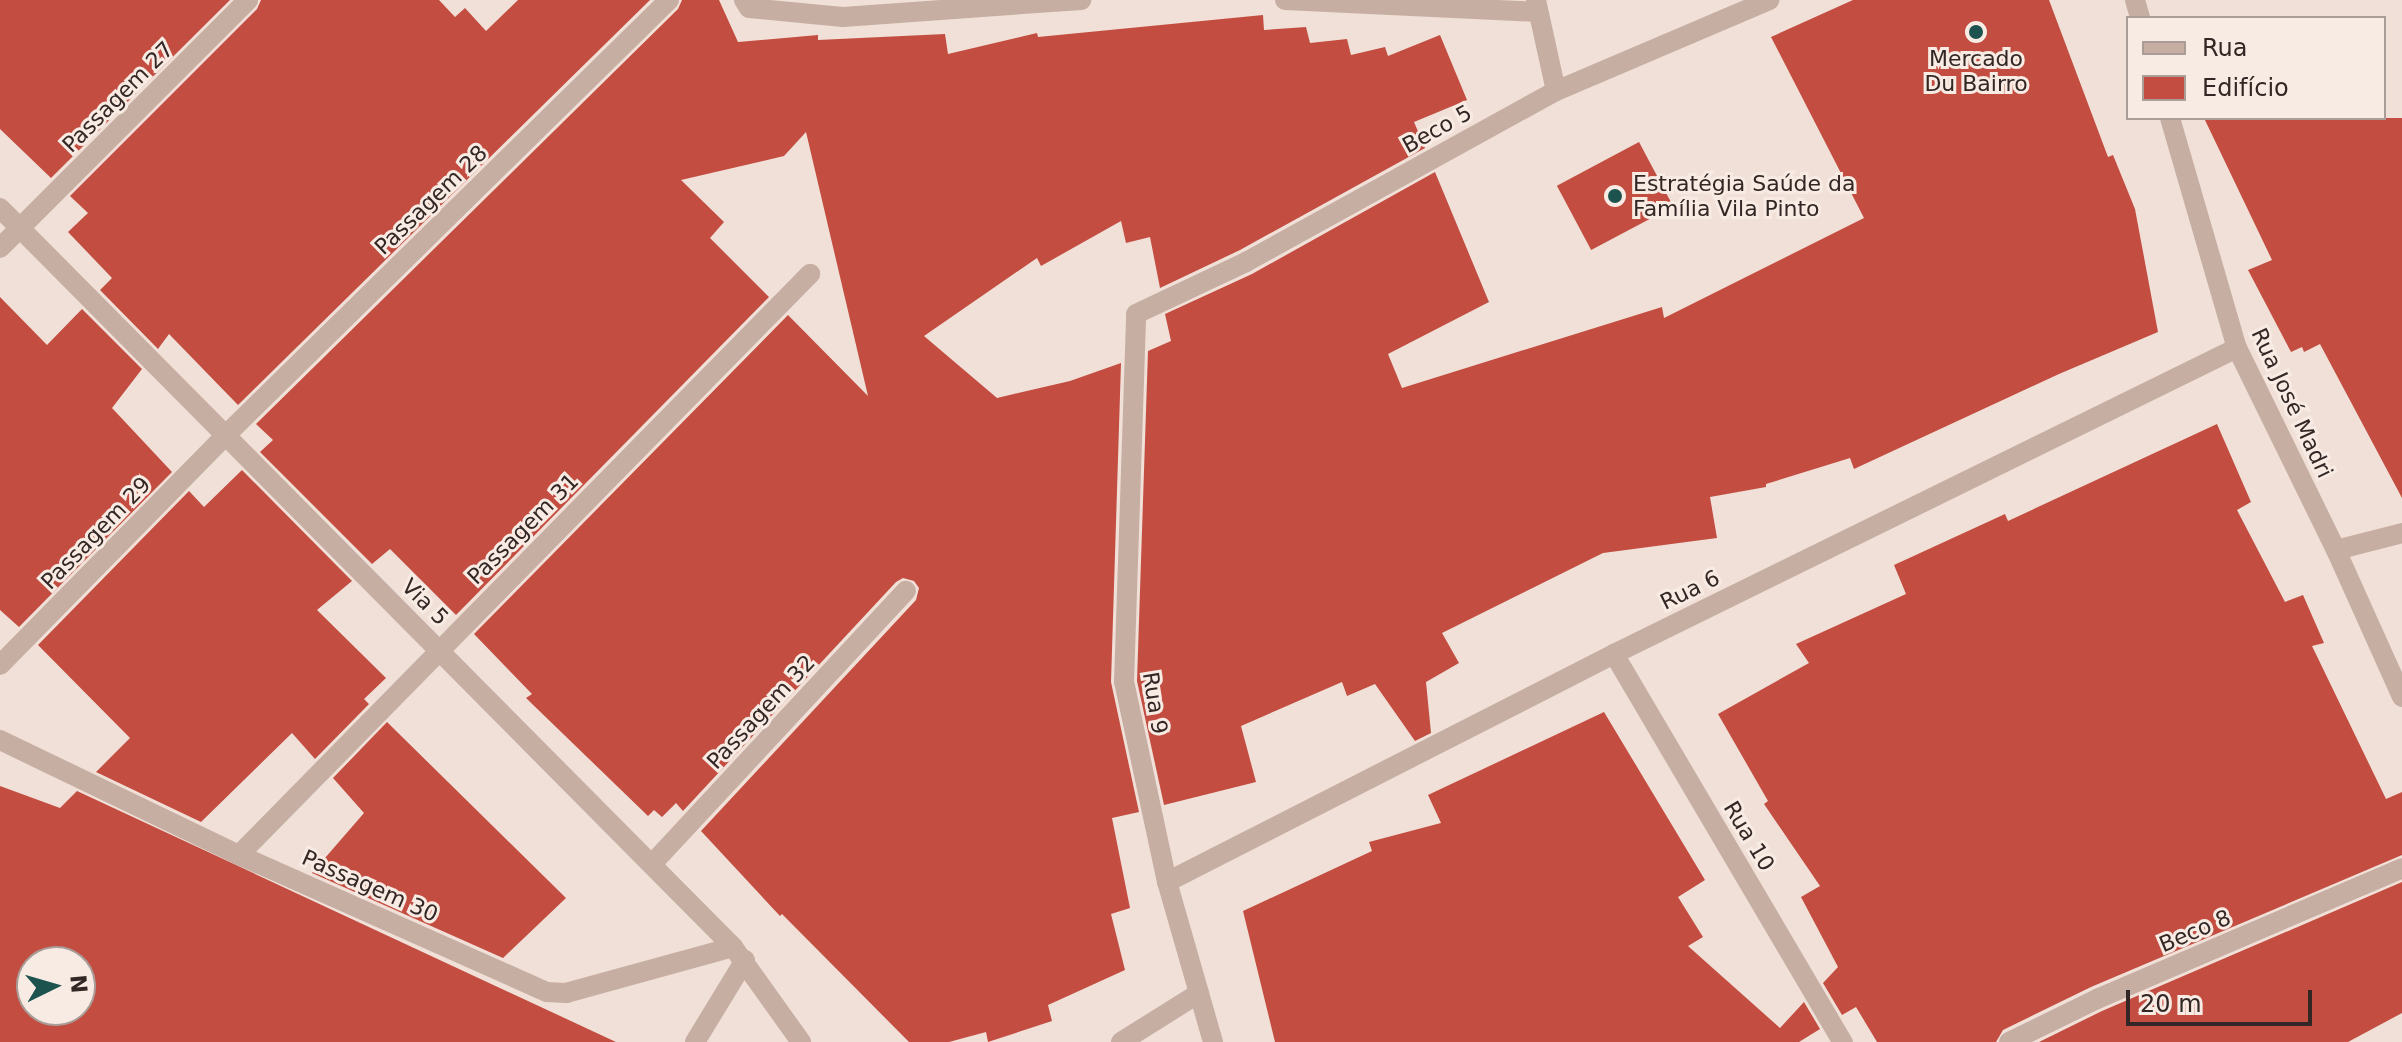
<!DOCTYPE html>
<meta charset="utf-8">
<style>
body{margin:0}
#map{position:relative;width:2402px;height:1042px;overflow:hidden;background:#f0e0d7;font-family:"DejaVu Sans",sans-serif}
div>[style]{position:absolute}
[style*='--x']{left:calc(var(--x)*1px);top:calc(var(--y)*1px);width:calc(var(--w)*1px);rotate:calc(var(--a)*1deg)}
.building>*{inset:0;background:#c34d41;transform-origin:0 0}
.minor>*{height:20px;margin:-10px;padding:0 10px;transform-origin:10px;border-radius:10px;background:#c7aea3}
.dots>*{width:22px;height:22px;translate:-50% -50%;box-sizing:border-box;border:4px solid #f8ebe3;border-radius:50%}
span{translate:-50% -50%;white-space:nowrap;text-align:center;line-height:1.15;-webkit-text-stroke:6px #f8ebe3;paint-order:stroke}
.poi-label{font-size:22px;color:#332725}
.left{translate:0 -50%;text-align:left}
.street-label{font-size:22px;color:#332725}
.legend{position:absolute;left:2126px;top:16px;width:260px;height:104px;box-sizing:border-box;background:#f8ebe3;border:2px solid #a99d97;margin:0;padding:10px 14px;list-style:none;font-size:24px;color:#332725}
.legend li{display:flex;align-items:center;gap:16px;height:40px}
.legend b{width:40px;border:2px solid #a99d97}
.north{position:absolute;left:16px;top:946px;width:80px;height:80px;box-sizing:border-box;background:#f8ebe3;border:2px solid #a99d97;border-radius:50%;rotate:85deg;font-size:22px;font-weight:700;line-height:32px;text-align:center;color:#332725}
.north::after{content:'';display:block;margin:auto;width:28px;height:36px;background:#1c534e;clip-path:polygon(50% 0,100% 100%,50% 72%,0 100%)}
.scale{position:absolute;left:2126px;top:990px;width:186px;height:36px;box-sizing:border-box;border:4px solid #332725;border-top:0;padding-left:10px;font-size:24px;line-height:28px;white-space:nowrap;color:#332725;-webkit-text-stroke:6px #f8ebe3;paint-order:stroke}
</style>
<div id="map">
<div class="building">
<div style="clip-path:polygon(0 0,230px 0,51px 178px,0 129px)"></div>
<div style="clip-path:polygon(261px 0,439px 0,455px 17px,465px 8px,486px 31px,518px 0,650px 0,238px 405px,169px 334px,158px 349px,100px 290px,112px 278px,68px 232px,88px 213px,70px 196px,257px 9px)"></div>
<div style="clip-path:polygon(682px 0,719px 0,738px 42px,818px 35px,818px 40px,945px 34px,948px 54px,1037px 33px,1038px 37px,1263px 15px,1264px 30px,1306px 27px,1310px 43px,1347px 39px,1351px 55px,1385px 47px,1388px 56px,1440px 35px,1467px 100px,1414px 122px,1425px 148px,1240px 250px,1160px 288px,1150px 237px,1126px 243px,1121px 221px,1041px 266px,1037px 258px,924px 336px,997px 398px,1070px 381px,1121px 363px,1111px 682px,1139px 812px,1112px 818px,1130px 908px,1111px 914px,1125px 970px,1048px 1005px,1052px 1021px,988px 1042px,986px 1032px,949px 1042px,909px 1042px,782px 914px,780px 916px,701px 831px,916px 600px,919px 588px,914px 581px,903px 578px,896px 582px,683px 811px,676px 803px,662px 817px,654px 810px,648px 816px,526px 698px,532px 694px,474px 634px,788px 315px,868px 396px,806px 132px,784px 156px,681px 180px,724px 222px,710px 238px,769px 297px,456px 615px,390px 549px,372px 564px,260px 452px,273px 440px,256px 424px,678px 9px)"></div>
<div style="clip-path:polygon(1853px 0,2049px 0,2108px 157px,2113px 155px,2135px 209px,2158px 332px,2059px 374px,1854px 469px,1850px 458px,1766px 484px,1766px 487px,1710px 497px,1717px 538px,1603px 553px,1442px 633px,1459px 663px,1426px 682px,1431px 733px,1415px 741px,1375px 684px,1347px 696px,1342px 682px,1241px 726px,1256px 782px,1164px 805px,1137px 681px,1148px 351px,1171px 341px,1165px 314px,1252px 274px,1435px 172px,1489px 302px,1388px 354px,1402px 388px,1662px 307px,1664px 318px,1864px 218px,1771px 37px)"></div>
<div style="clip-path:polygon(2204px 118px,2402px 118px,2402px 498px,2320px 344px,2304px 352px,2302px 347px,2291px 352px,2248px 270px,2272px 260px)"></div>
<div style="left:1639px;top:142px;width:73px;height:93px;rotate:62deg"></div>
<div style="clip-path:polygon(0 297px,47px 345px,82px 309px,142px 369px,112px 408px,172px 472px,19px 627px,0 610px)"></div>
<div style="clip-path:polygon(2217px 424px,2251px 502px,2237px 510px,2285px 602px,2303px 595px,2324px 643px,2312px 646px,2386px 799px,2402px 792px,2402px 855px,2091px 987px,2003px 1030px,1996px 1042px,1877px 1042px,1856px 1007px,1842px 1015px,1823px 983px,1838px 967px,1801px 897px,1820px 886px,1764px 804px,1768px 801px,1718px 714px,1809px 663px,1796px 644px,1906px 594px,1894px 565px,2005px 514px,2008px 521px)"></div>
<div style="clip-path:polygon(242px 470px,352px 581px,317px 610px,386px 678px,364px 699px,369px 704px,315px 759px,292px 733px,201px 822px,96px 772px,130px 738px,38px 645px,189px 491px,204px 507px)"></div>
<div style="clip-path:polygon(1604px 712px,1705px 880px,1678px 897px,1703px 937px,1688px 946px,1780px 1028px,1804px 1002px,1820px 1029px,1799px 1042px,1275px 1042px,1243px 911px,1372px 851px,1369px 842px,1441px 823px,1428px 795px)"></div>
<div style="clip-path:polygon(387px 722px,566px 898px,503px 958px,312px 873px,364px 813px,333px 778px)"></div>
<div style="clip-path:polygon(evenodd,0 786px,60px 808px,77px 791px,616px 1042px,0 1042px,0 786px,32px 962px,80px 962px,80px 1010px,32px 1010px,32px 962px)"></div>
<div style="clip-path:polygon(2402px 882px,2402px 1013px,2348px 1042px,2039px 1042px,2102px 1011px)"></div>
</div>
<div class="minor">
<div style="--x:744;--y:0;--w:9;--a:58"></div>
<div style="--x:749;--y:8;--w:94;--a:5.5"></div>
<div style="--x:843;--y:17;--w:239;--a:-4.1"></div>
<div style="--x:1285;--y:0;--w:253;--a:2.7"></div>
<div style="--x:1536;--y:0;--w:93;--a:77.6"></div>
<div style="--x:2135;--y:0;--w:19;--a:74"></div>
<div style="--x:2170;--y:118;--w:240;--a:73.8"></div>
<div style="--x:2237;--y:348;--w:225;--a:63.9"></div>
<div style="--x:2336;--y:550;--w:161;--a:65.8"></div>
<div style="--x:0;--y:208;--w:1041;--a:45.23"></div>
<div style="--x:733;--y:947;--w:117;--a:54.4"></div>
<div style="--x:0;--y:248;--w:351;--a:-45"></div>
<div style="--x:2336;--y:550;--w:68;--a:-14.4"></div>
<div style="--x:1614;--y:654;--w:451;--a:59.5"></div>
<div style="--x:0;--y:665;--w:322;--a:-45.5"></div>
<div style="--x:226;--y:435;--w:621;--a:-44.48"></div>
<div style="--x:0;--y:740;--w:265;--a:25.7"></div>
<div style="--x:239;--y:855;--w:337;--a:24"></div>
<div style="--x:547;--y:992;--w:19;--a:3"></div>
<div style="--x:566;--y:993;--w:173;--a:-15.4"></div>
<div style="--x:239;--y:855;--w:815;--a:-45.5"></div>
<div style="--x:652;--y:864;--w:373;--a:-47.1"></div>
<div style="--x:1167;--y:882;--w:502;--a:-27.02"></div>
<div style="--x:1614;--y:654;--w:694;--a:-26.16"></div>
<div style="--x:695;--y:1042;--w:96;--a:-58.6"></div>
<div style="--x:1121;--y:1042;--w:92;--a:-32.1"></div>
<div style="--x:1213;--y:1042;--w:166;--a:-106"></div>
<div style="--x:1167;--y:882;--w:205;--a:-102.1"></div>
<div style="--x:1124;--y:682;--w:368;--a:-88.1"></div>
<div style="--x:1136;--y:314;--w:122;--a:-25.3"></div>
<div style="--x:1246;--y:262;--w:354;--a:-28.9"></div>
<div style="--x:1556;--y:91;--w:232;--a:-23.1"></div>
<div style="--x:2009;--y:1042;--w:98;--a:-26"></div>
<div style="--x:2097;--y:999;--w:332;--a:-23.2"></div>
</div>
<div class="dots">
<div style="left:1976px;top:32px;background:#1c534e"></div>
<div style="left:1615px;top:196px;background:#1c534e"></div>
</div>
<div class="poi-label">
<span style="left:1976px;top:71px">Mercado<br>Du Bairro</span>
<span class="left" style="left:1633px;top:196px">Estratégia Saúde da<br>Família Vila Pinto</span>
</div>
<div class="street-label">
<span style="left:118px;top:97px;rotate:-45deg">Passagem 27</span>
<span style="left:1437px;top:129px;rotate:-29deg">Beco 5</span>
<span style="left:431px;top:200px;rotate:-44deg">Passagem 28</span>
<span style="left:2292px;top:403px;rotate:65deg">Rua José Madri</span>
<span style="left:523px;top:529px;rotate:-45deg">Passagem 31</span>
<span style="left:96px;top:533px;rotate:-46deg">Passagem 29</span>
<span style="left:1690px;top:590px;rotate:-26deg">Rua 6</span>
<span style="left:425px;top:602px;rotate:45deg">Via 5</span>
<span style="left:1155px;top:703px;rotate:81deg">Rua 9</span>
<span style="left:761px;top:712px;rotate:-47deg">Passagem 32</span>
<span style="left:1749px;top:836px;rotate:59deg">Rua 10</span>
<span style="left:370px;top:886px;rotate:24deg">Passagem 30</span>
<span style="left:2195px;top:931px;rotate:-23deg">Beco 8</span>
</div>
<ul class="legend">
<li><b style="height:10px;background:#c7aea3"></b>Rua</li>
<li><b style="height:22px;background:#c34d41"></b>Edifício</li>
</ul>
<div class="north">N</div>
<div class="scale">20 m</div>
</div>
